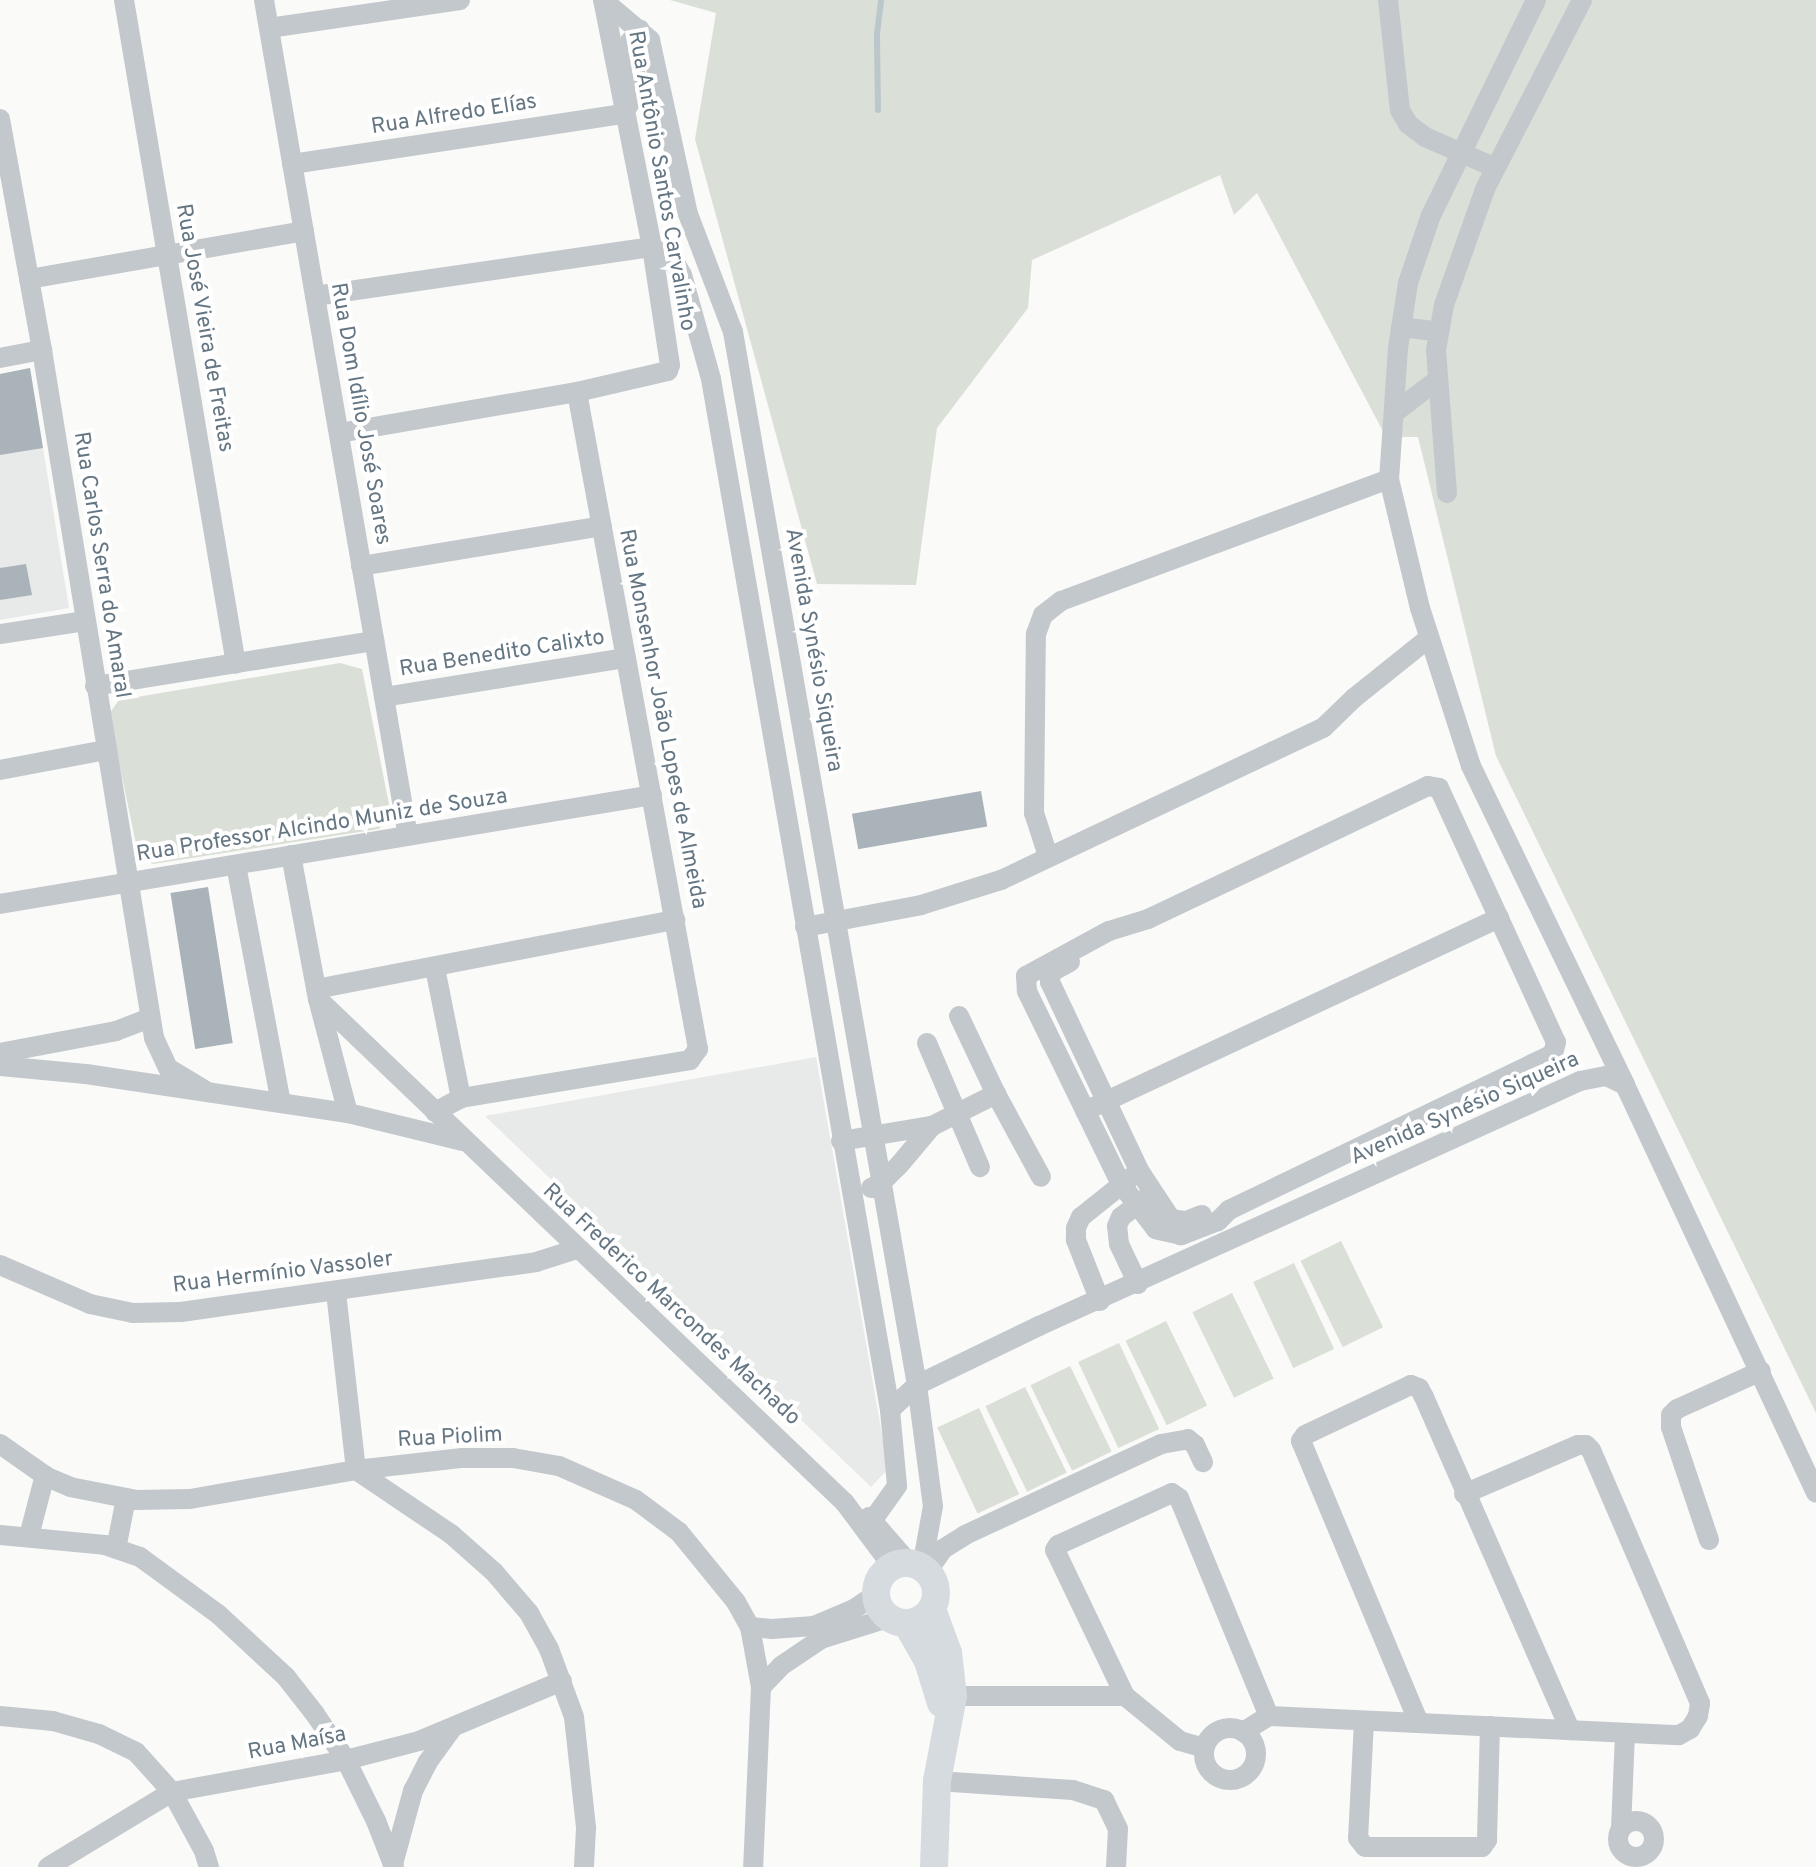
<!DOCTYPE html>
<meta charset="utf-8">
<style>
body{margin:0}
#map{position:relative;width:1816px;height:1867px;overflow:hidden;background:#fafaf8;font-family:Overpass,sans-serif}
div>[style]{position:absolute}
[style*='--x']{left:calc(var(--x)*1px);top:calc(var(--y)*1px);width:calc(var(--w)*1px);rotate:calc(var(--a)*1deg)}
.built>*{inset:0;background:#e8e9e9}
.green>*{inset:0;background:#dadfd7;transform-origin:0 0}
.stream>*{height:6px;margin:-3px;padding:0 3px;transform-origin:3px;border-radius:3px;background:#bbc7cb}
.building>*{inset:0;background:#aab3b9;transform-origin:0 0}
.street>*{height:20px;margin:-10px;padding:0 10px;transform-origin:10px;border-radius:10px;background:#c3c8cc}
.street>.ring{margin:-10px;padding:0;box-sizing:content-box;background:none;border:20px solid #c3c8cc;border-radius:50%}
.secondary>*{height:28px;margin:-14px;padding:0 14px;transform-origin:14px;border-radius:14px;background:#d6dbdf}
.secondary>.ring{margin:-14px;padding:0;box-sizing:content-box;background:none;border:28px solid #d6dbdf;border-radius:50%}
span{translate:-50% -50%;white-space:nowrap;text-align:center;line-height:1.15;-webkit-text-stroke:8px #fff;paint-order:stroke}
.street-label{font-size:22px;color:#657683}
</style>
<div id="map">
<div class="built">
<div style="clip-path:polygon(30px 368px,69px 608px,0 620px,0 374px)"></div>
<div style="clip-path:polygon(816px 1057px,888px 1469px,871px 1487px,485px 1116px)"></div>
</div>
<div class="green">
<div style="clip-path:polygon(670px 0,1816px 0,1816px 1413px,1496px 756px,1418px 437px,1386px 437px,1257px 193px,1234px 215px,1220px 175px,1032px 260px,1028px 308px,937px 428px,916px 585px,817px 584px,695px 139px,716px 13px)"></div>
<div style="clip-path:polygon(340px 663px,362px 669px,389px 804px,387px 819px,379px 829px,153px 864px,142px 859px,137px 849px,109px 714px,119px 700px)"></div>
<div style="left:1341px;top:1241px;width:96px;height:45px;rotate:64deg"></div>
<div style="left:1294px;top:1263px;width:95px;height:45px;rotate:65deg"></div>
<div style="left:1232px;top:1293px;width:95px;height:44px;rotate:64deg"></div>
<div style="left:1166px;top:1321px;width:94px;height:45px;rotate:64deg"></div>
<div style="left:1119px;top:1343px;width:95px;height:45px;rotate:65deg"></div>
<div style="left:1070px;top:1366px;width:95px;height:44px;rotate:64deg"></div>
<div style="left:1025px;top:1387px;width:95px;height:44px;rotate:64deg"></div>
<div style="left:979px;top:1408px;width:95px;height:46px;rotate:65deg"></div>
</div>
<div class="stream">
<div style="--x:878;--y:110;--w:76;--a:-90.8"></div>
<div style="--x:877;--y:34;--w:34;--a:-83"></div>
</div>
<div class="building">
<div style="clip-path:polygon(30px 368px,43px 448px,0 455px,0 374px)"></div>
<div style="clip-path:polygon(26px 564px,32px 595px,0 600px,0 568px)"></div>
<div style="left:981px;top:791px;width:36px;height:131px;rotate:80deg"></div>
<div style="left:208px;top:887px;width:158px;height:38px;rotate:81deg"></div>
</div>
<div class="street">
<div style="--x:124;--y:0;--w:673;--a:80.43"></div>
<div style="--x:264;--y:0;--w:848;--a:80.23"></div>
<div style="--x:603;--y:0;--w:62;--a:40.4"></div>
<div style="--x:650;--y:40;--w:178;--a:77.7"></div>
<div style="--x:688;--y:214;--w:126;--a:69.1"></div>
<div style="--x:733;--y:332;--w:1069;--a:80.09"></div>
<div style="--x:917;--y:1385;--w:122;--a:82.5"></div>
<div style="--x:933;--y:1506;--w:62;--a:100.2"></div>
<div style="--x:1388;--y:0;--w:111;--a:83.8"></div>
<div style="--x:1400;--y:110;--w:16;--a:60"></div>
<div style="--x:1408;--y:124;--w:21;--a:37"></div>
<div style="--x:1425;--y:137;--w:77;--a:23.6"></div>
<div style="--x:1536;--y:0;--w:239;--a:116"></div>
<div style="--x:1431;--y:215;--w:72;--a:108.7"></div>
<div style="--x:1408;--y:283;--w:66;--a:98.7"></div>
<div style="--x:1398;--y:348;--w:131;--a:93.9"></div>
<div style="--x:1389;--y:479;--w:133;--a:76.5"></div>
<div style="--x:1420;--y:608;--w:166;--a:72.1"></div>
<div style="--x:1471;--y:766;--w:354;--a:64.2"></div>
<div style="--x:269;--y:28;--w:193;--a:-8.3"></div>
<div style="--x:0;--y:119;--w:235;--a:79.7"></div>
<div style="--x:42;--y:350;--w:697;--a:80.75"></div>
<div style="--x:154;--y:1038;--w:33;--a:65"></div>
<div style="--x:168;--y:1068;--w:47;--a:31"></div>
<div style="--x:292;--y:164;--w:335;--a:-8.6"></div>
<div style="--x:623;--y:114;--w:28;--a:-58"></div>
<div style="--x:638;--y:90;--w:49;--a:-99.5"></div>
<div style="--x:630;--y:42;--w:16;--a:-52"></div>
<div style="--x:652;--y:247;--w:31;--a:37"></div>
<div style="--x:677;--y:266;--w:10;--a:61"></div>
<div style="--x:682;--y:275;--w:108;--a:74.4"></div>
<div style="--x:711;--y:379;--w:1046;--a:80.15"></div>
<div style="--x:890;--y:1410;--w:76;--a:84.7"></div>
<div style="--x:897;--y:1486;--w:52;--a:125.5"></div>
<div style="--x:29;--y:279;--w:279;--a:-9.9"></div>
<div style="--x:315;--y:296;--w:341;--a:-8.3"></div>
<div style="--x:1401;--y:327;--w:38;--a:7"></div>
<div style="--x:0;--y:358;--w:43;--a:-10.8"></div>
<div style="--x:1394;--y:413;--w:54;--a:-37.5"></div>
<div style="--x:339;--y:433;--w:242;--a:-9.8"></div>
<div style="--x:577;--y:392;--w:93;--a:-13"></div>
<div style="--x:668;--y:371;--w:6;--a:-72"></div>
<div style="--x:670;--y:365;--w:119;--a:-98.7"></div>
<div style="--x:652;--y:247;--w:252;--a:-101.2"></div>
<div style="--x:1447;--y:493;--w:143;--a:-94.4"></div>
<div style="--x:1436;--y:350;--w:46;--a:-79.9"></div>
<div style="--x:1444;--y:305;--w:123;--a:-70.5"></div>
<div style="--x:1485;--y:189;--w:212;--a:-62.8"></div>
<div style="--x:361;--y:566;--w:244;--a:-9.4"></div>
<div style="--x:0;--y:634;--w:86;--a:-8.7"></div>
<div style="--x:95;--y:686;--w:283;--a:-9.2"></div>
<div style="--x:384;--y:697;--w:245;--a:-9.2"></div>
<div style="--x:0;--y:770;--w:108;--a:-10.7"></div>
<div style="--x:1428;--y:786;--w:11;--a:10"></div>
<div style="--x:1439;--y:788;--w:280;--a:65.3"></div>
<div style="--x:1556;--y:1042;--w:12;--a:104"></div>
<div style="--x:1553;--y:1054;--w:360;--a:154.3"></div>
<div style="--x:1229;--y:1210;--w:16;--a:135"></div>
<div style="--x:1218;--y:1221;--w:40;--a:159"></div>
<div style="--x:1181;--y:1235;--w:26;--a:-167"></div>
<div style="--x:1156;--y:1229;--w:57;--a:-127.9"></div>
<div style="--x:1121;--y:1184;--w:215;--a:-116"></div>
<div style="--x:1027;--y:991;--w:15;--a:-94"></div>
<div style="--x:1026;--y:976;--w:94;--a:-28.5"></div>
<div style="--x:1109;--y:931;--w:41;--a:-17.1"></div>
<div style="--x:1148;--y:919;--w:310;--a:-25.4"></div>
<div style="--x:291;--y:855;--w:147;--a:79.4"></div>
<div style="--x:318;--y:999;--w:118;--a:75.3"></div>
<div style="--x:1048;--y:856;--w:45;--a:-108"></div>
<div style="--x:1034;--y:813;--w:179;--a:-89.4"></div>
<div style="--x:1036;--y:634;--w:20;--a:-70"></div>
<div style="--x:1043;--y:615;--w:23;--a:-38"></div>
<div style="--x:1061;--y:601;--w:350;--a:-20.4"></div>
<div style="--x:236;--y:865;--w:242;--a:79.3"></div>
<div style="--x:0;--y:904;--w:661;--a:-9.49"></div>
<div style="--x:805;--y:927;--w:118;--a:-10.7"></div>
<div style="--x:921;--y:905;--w:84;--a:-17.4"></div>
<div style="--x:1001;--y:880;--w:356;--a:-25.3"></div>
<div style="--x:1323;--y:728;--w:43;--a:-44.1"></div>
<div style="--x:1354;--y:698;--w:96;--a:-38.7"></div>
<div style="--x:1070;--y:962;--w:21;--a:152"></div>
<div style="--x:1051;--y:972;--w:10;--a:96"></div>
<div style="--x:1050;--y:982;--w:210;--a:64.7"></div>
<div style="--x:1140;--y:1172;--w:56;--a:56.6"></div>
<div style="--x:1171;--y:1219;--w:15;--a:8"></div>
<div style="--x:1186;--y:1221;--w:17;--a:-21"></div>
<div style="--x:435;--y:968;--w:133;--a:78.7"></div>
<div style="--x:316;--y:989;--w:366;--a:-10.9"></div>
<div style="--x:318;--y:999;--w:729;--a:43.72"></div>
<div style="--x:845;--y:1503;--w:79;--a:53.3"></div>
<div style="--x:959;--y:1016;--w:86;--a:64.6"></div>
<div style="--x:996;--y:1094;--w:94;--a:61.5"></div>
<div style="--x:927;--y:1043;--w:135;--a:66.9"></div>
<div style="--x:0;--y:1053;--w:118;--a:-10.7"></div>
<div style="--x:116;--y:1031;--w:36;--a:-21"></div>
<div style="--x:0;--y:1066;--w:86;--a:5.3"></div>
<div style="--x:86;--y:1074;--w:265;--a:8.5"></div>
<div style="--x:348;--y:1113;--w:118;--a:13.7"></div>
<div style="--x:1085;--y:1111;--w:457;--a:-25"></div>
<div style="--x:435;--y:1112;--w:30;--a:-28"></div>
<div style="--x:461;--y:1098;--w:232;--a:-9.4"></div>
<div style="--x:690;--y:1060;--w:14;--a:-54"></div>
<div style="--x:698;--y:1049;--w:668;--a:-100.44"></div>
<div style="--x:841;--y:1141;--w:92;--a:-9.4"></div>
<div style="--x:932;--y:1126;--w:72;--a:-26.6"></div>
<div style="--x:871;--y:1188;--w:10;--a:-24"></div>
<div style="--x:880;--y:1184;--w:28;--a:-45"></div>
<div style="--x:900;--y:1164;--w:50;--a:-49.9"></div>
<div style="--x:0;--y:1265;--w:98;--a:23.4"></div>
<div style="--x:90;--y:1304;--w:44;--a:11.8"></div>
<div style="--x:133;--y:1313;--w:48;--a:-1.2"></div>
<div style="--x:181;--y:1312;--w:359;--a:-8"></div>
<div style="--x:536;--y:1262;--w:43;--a:-17.6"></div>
<div style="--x:1138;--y:1284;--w:44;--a:-115.4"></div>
<div style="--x:1119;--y:1244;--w:18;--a:-96"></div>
<div style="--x:1117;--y:1226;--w:10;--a:-66"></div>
<div style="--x:1121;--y:1217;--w:31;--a:-37"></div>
<div style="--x:336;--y:1292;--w:179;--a:83.6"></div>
<div style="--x:356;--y:1470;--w:115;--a:34"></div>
<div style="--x:451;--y:1534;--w:57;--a:41.5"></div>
<div style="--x:494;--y:1572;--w:54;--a:49.5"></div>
<div style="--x:529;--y:1613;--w:41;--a:60.9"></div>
<div style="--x:549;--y:1649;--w:72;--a:69.8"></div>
<div style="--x:574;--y:1717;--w:112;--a:83.8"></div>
<div style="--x:586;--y:1828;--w:39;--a:93"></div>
<div style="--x:1100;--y:1301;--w:66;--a:-111.5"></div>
<div style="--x:1076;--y:1240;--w:12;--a:-90"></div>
<div style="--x:1076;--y:1228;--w:12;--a:-66"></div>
<div style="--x:1081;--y:1217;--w:63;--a:-38.5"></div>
<div style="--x:890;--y:1410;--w:37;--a:-43"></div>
<div style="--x:917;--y:1385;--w:136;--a:-25.8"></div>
<div style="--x:1039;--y:1326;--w:594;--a:-24.36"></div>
<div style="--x:1580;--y:1081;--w:26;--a:-11"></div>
<div style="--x:1606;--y:1076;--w:21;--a:25"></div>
<div style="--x:1625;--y:1085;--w:450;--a:64.9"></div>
<div style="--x:0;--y:1444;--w:57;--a:35.1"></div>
<div style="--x:47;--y:1477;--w:25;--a:23"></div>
<div style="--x:70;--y:1487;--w:67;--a:11.1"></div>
<div style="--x:136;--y:1500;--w:54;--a:-1.1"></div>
<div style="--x:190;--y:1499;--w:169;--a:-9.9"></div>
<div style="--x:356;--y:1470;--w:107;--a:-6.5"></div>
<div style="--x:462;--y:1458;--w:51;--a:0"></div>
<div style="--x:513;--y:1458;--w:47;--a:9.9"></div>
<div style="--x:559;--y:1466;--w:84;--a:23.8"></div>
<div style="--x:636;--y:1500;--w:54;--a:36.7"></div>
<div style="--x:679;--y:1532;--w:90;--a:50.8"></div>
<div style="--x:736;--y:1602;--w:29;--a:61"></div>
<div style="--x:750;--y:1627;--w:61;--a:79.6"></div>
<div style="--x:761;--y:1687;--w:180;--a:92.5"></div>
<div style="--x:869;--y:1517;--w:61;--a:49"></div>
<div style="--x:0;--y:1535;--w:105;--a:5.4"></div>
<div style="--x:105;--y:1545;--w:37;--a:19"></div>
<div style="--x:140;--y:1557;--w:97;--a:36.2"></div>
<div style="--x:218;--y:1614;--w:93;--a:42.8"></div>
<div style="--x:286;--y:1677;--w:47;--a:51.9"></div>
<div style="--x:315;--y:1714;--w:55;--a:56"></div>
<div style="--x:346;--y:1760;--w:68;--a:63.8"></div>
<div style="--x:376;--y:1821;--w:49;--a:68.6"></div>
<div style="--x:29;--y:1536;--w:63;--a:-75.3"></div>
<div style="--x:1709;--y:1540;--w:119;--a:-108.6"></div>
<div style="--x:1671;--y:1427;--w:12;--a:-90"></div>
<div style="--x:1671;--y:1415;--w:8;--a:-45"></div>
<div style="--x:1677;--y:1409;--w:92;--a:-24.3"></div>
<div style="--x:116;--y:1549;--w:52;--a:-78.9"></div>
<div style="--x:927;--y:1572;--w:28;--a:-55"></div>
<div style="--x:943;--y:1549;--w:26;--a:-32"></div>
<div style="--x:965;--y:1535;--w:216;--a:-24.9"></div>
<div style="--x:1161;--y:1444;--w:27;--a:-10"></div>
<div style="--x:1188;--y:1439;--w:9;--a:41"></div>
<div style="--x:1195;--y:1445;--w:19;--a:65"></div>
<div style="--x:750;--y:1627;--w:22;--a:5"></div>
<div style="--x:772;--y:1629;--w:42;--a:-4.1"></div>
<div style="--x:814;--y:1626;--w:43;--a:-23"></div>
<div style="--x:854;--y:1609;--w:25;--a:-34"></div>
<div style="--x:761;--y:1687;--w:29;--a:-46"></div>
<div style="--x:781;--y:1666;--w:48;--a:-34"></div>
<div style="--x:821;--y:1639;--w:70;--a:-17.4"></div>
<div style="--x:941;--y:1696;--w:184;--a:0"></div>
<div style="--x:1125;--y:1696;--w:71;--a:39.3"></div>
<div style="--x:1180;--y:1741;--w:25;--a:16"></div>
<div style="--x:1125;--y:1696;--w:162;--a:-115.6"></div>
<div style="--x:1055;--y:1550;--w:6;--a:-59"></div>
<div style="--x:1058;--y:1545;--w:125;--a:-24.5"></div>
<div style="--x:1172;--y:1493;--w:9;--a:36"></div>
<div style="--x:1179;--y:1498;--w:236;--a:67.6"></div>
<div style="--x:0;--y:1716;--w:53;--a:5.4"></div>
<div style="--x:53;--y:1721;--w:48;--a:15.8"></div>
<div style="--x:99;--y:1734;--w:41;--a:25.9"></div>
<div style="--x:136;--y:1752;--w:54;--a:48"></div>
<div style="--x:172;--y:1792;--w:67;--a:61.5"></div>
<div style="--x:204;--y:1851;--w:17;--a:73"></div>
<div style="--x:1364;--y:1721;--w:117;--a:92.9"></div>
<div style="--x:1358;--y:1838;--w:11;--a:52"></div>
<div style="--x:1365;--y:1847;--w:117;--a:0"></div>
<div style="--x:1482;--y:1847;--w:9;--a:-54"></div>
<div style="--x:1487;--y:1840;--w:114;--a:-88.5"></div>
<div style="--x:1419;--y:1723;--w:306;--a:-112.7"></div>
<div style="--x:1301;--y:1441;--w:7;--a:-56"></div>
<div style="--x:1305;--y:1435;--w:117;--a:-25.3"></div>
<div style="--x:1411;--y:1385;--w:9;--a:21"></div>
<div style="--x:1419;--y:1388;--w:10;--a:61"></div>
<div style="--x:1424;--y:1397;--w:364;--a:66.3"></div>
<div class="ring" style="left:1204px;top:1728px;width:32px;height:32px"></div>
<div style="--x:1243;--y:1732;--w:31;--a:-32"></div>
<div style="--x:1269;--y:1716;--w:410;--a:2.7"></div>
<div style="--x:1679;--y:1735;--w:13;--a:-29"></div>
<div style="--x:1690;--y:1729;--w:15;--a:-58"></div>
<div style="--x:1698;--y:1716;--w:13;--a:-81"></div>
<div style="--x:1700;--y:1703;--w:275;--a:-113.3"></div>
<div style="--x:1591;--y:1450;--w:7;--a:-135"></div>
<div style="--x:1586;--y:1445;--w:8;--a:180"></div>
<div style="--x:1578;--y:1445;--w:124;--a:156.7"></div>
<div style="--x:937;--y:1781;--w:136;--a:3.8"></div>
<div style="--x:1073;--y:1790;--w:33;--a:18"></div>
<div style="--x:1104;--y:1800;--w:32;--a:64"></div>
<div style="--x:1118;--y:1829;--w:38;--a:93"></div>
<div class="ring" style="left:1618px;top:1821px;width:16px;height:16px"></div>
<div style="--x:1621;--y:1829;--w:96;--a:-87.6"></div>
<div style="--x:393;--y:1864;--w:76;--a:-74.7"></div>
<div style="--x:413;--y:1791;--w:31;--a:-63"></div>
<div style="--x:427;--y:1763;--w:44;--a:-54.2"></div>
<div style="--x:48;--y:1867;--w:145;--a:-31.2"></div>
<div style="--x:172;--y:1792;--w:177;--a:-10.4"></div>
<div style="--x:346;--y:1760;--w:75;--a:-14.6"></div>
<div style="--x:419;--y:1741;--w:155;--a:-22.8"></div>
</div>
<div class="secondary">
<div class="ring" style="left:876px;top:1563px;width:32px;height:32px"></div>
<div style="--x:932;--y:1609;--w:47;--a:70"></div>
<div style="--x:948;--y:1653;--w:43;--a:83.4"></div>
<div style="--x:953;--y:1696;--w:86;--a:100.7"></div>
<div style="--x:937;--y:1781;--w:86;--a:92"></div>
<div style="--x:907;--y:1624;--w:43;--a:60.4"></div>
<div style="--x:928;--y:1661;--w:44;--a:72.8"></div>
</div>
<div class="street-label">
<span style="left:454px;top:115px;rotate:-9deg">Rua Alfredo Elías</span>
<span style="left:661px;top:181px;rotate:80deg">Rua Antônio Santos Carvalinho</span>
<span style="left:204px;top:328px;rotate:80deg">Rua José Vieira de Freitas</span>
<span style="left:360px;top:414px;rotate:80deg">Rua Dom Idílio José Soares</span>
<span style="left:101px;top:565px;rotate:81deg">Rua Carlos Serra do Amaral</span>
<span style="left:813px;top:650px;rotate:80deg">Avenida Synésio Siqueira</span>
<span style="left:502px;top:654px;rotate:-9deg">Rua Benedito Calixto</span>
<span style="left:662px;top:719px;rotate:79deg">Rua Monsenhor João Lopes de Almeida</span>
<span style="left:322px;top:826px;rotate:-9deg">Rua Professor Alcindo Muniz de Souza</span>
<span style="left:1465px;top:1109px;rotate:-24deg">Avenida Synésio Siqueira</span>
<span style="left:283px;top:1273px;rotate:-7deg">Rua Hermínio Vassoler</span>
<span style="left:671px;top:1305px;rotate:43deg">Rua Frederico Marcondes Machado</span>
<span style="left:450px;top:1438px;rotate:-3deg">Rua Piolim</span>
<span style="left:297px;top:1744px;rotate:-11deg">Rua Maísa</span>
</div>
</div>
